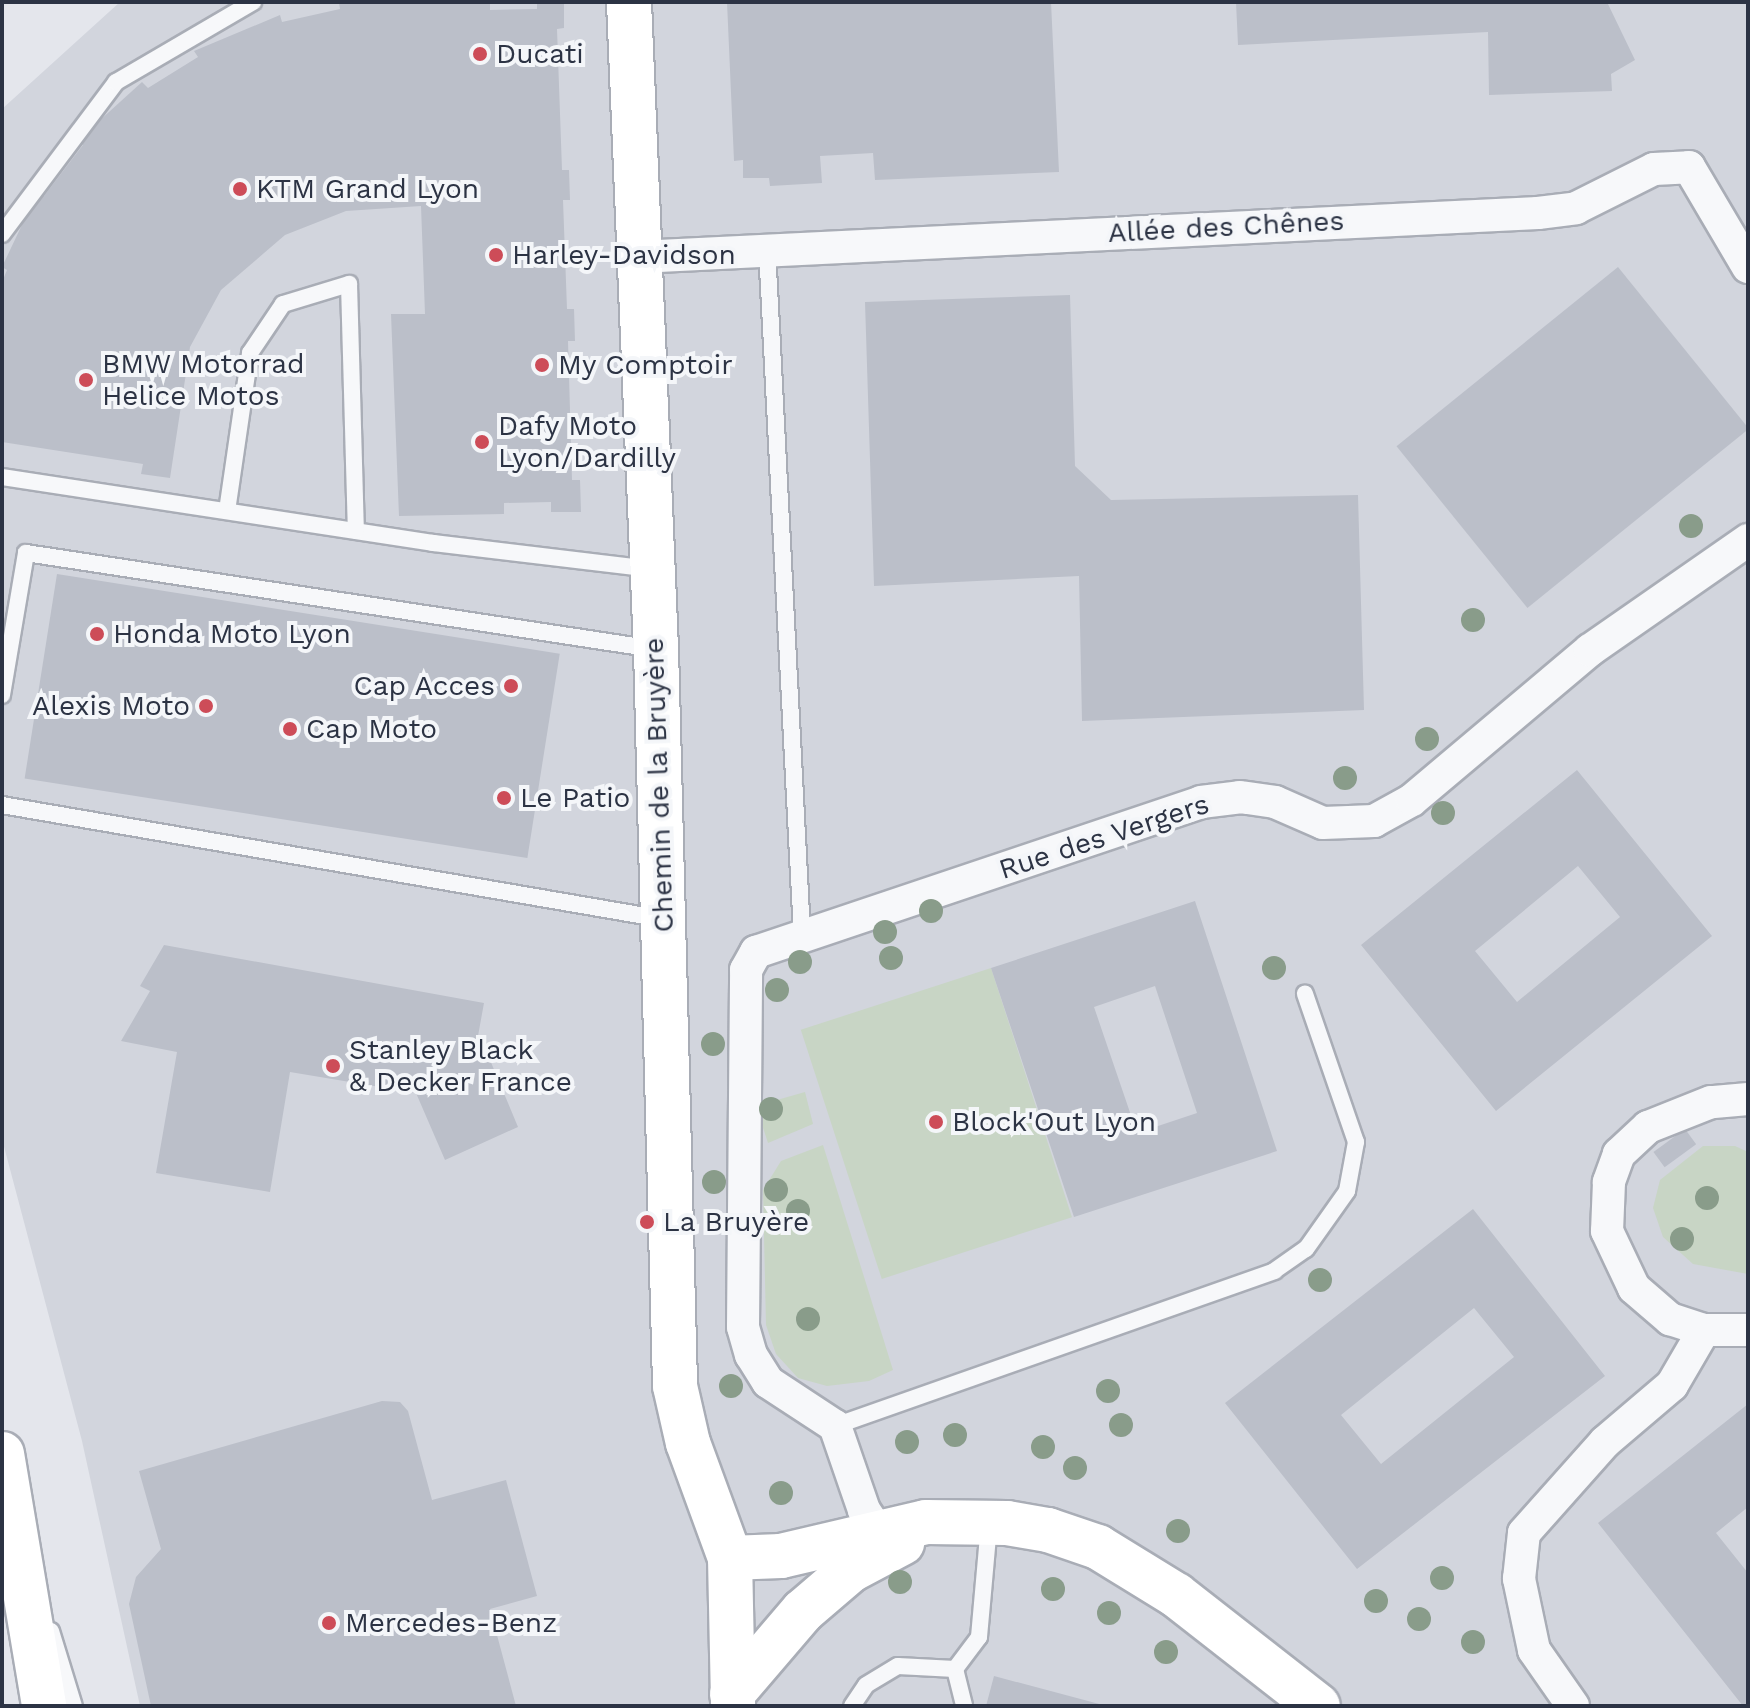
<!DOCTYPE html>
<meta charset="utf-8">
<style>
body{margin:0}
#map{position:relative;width:1750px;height:1708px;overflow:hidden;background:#e4e6ec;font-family:"Work Sans",sans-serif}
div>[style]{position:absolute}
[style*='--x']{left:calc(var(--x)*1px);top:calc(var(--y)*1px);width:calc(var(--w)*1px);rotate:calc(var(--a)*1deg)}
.built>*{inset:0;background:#d2d5dd}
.green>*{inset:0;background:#c8d5c5;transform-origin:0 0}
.building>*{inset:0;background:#bbbfc9;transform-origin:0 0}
.roads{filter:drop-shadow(2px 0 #a9adb6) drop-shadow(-2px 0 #a9adb6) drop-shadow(0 2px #a9adb6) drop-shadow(0 -2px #a9adb6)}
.lane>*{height:16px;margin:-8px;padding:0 8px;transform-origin:8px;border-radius:8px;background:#f7f8fa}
.street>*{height:32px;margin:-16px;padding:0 16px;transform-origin:16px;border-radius:16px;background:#f7f8fa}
.secondary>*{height:44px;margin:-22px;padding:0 22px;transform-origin:22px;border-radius:22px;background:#fff}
.highway>*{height:44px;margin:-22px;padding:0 22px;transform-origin:22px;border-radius:22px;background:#fff}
.trees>*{width:24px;height:24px;margin:-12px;border-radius:50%;background:#899c8a}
.dots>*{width:22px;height:22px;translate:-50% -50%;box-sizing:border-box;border:4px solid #f4f6f9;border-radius:50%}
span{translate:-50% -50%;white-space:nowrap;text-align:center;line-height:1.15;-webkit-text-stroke:8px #f4f6f9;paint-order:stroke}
.poi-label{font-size:28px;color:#2c3344}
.left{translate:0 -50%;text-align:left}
.right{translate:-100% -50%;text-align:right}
.street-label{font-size:28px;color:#2c3344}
.frame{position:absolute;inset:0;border:4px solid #2c3344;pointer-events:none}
</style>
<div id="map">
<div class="built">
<div style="clip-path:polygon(120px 2px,1748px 2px,1748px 1706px,140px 1706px,82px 1441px,2px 1139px,2px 109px)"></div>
</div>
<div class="green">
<div style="left:991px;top:968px;width:262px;height:200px;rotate:72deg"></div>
<div style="clip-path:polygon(805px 1092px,813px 1124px,768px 1143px,756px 1106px)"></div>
<div style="clip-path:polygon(823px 1145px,893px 1370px,869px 1381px,827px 1386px,798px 1378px,776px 1354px,766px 1325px,763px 1190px,781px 1161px)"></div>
<div style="clip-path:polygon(1703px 1146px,1735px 1146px,1748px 1152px,1748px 1274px,1693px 1264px,1663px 1237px,1653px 1208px,1660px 1180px)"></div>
</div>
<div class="building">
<div style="clip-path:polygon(537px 2px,564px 2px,564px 28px,557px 29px,562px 170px,569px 170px,570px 200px,563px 200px,567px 309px,574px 309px,575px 341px,568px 341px,572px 480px,580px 480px,581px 512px,551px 512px,551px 502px,504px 503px,504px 514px,399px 516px,391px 314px,425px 314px,421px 206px,346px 211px,285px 235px,221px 290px,190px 347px,170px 478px,141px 474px,143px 464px,2px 442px,2px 282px,7px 270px,2px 267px,38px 191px,44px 196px,83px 145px,77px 141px,142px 82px,148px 88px,198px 57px,194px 51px,280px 15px,282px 22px,340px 9px,339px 3px,490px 4px,490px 10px,537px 9px)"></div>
<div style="clip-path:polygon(727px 2px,1051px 2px,1059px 172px,875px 180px,873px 153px,820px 156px,822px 183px,770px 186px,769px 178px,743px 178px,743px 160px,734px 161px)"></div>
<div style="clip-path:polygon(1236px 2px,1607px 2px,1635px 60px,1611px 74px,1612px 91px,1489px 95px,1488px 32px,1238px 45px)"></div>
<div style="left:1618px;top:267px;width:208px;height:285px;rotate:51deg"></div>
<div style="clip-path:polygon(1070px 295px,1075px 466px,1111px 500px,1358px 495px,1364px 710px,1082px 721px,1079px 576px,874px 586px,865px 302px)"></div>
<div style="left:57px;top:574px;width:509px;height:207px;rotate:9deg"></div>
<div style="clip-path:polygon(evenodd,1577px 770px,1712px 936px,1496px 1111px,1361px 945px,1577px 770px,1578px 866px,1620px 917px,1517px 1002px,1475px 951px,1578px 866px)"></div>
<div style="clip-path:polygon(evenodd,1195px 901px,1277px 1151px,1074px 1217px,991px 968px,1195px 901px,1155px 986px,1197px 1113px,1137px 1133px,1094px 1007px,1155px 986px)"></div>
<div style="clip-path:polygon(164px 945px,484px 1003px,474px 1058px,490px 1060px,518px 1127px,445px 1160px,416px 1093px,290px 1072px,270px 1192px,156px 1173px,177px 1052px,121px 1041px,150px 991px,140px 986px)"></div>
<div style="left:1685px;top:1129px;width:19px;height:39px;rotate:54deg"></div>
<div style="clip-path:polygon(evenodd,1473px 1209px,1605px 1376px,1357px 1569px,1225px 1403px,1473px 1209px,1474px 1308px,1514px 1357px,1381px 1464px,1341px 1415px,1474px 1308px)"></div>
<div style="clip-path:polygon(382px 1401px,400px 1402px,408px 1411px,432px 1500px,506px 1480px,537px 1596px,490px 1609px,516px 1706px,151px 1706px,129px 1604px,136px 1577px,161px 1549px,139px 1471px)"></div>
<div style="clip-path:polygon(1748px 1404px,1748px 1507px,1716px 1533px,1748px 1573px,1748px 1706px,1743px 1706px,1598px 1523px)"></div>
<div style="clip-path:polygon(994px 1676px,1103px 1705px,1103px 1706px,986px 1706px)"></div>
</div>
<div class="roads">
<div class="lane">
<div style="--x:2;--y:234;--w:190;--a:-53.1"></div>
<div style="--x:116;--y:82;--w:159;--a:-30.3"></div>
<div style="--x:767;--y:248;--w:688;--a:87.08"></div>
<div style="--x:2;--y:477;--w:436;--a:8.7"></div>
<div style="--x:433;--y:543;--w:219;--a:6.8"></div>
<div style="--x:227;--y:511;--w:160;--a:-81.7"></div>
<div style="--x:250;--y:353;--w:59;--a:-56"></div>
<div style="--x:283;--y:304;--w:69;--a:-16.9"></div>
<div style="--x:349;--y:284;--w:247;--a:88.4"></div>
<div style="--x:2;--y:695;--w:144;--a:-80.4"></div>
<div style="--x:26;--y:553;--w:635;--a:8.69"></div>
<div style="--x:2;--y:805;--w:671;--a:9.79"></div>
<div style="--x:835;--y:1426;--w:466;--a:-19.4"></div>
<div style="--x:1274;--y:1271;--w:39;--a:-35"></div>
<div style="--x:1306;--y:1249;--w:71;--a:-54.7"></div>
<div style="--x:1347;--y:1191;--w:50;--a:-79.6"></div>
<div style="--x:1356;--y:1142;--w:157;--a:-109"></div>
<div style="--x:51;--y:1631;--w:78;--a:73"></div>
<div style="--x:955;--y:1669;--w:40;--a:-53"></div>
<div style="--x:979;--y:1637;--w:112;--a:-84.9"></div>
<div style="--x:955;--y:1669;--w:38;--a:76"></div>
<div style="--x:852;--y:1706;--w:25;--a:-56"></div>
<div style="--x:866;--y:1685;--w:37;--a:-31"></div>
<div style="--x:898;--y:1666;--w:57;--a:3"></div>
</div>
<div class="street">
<div style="--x:638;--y:257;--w:901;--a:-2.8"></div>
<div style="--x:1538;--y:213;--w:38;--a:-7"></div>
<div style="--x:1576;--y:208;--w:87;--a:-26.6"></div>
<div style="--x:1654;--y:169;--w:35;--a:-3"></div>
<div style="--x:1689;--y:167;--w:116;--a:59.5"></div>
<div style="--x:1748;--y:1099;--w:37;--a:175"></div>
<div style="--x:1711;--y:1102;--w:68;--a:158.4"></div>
<div style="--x:1648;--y:1127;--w:40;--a:137"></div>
<div style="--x:1619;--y:1154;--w:30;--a:110"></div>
<div style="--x:1609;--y:1182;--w:49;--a:92.3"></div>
<div style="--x:1607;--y:1231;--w:63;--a:64.7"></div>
<div style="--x:1634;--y:1288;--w:48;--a:40.7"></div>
<div style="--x:1670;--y:1319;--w:36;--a:18"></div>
<div style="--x:1704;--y:1330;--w:44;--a:0"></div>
<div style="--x:878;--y:1531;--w:25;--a:-124"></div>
<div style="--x:864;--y:1510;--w:89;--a:-109"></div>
<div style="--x:835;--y:1426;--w:80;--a:-146.7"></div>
<div style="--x:768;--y:1382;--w:32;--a:-122"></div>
<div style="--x:751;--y:1355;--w:29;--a:-106"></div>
<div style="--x:743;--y:1327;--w:357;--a:-89.5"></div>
<div style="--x:746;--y:970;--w:21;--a:-61"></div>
<div style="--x:756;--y:952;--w:470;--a:-18.6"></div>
<div style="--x:1201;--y:802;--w:39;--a:-7"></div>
<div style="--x:1240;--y:797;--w:35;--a:8"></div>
<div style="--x:1275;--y:802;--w:52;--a:23.6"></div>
<div style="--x:1323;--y:823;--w:51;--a:-2.2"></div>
<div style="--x:1374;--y:821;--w:43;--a:-28.9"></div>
<div style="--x:1412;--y:800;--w:233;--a:-40.1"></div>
<div style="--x:1590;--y:650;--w:193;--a:-34.8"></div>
<div style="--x:1573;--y:1706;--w:68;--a:-124.9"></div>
<div style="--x:1534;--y:1650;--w:73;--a:-101.9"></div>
<div style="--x:1519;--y:1579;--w:46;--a:-83.8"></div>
<div style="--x:1524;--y:1533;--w:122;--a:-48.3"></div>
<div style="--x:1605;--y:1442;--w:88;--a:-40.4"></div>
<div style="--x:1672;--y:1385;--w:64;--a:-59.8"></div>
</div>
<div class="secondary">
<div style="--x:629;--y:2;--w:648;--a:87.61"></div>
<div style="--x:656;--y:649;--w:737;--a:88.52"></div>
<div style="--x:675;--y:1386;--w:58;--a:77.2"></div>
<div style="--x:688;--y:1443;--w:122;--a:69.9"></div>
<div style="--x:730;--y:1558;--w:148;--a:88.8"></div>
<div style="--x:730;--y:1558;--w:51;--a:-2.2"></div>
<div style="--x:781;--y:1556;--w:149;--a:-13.2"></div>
<div style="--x:926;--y:1522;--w:81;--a:0.7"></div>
<div style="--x:1007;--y:1523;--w:42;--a:9.7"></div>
<div style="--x:1048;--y:1530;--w:53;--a:18.8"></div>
<div style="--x:1098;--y:1547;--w:92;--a:31.6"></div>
<div style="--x:1176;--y:1595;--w:180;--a:38"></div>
<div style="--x:732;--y:1694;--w:109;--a:-49.5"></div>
<div style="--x:803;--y:1611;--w:63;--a:-40.5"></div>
<div style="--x:851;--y:1570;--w:58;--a:-27.9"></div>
</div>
<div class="highway">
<div style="--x:2;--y:1454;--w:255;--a:80.5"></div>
</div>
</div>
<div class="trees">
<div style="left:1691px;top:526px"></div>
<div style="left:1473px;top:620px"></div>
<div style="left:1427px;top:739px"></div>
<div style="left:1345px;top:778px"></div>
<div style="left:1443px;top:813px"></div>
<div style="left:931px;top:911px"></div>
<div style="left:885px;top:932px"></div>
<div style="left:891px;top:958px"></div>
<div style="left:800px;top:962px"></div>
<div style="left:1274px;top:968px"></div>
<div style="left:777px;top:990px"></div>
<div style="left:713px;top:1044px"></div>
<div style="left:771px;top:1109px"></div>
<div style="left:714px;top:1182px"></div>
<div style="left:776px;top:1190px"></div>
<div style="left:1707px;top:1198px"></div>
<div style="left:798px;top:1211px"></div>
<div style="left:1682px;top:1239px"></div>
<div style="left:1320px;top:1280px"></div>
<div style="left:808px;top:1319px"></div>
<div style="left:731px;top:1386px"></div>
<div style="left:1108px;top:1391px"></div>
<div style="left:1121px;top:1425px"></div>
<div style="left:955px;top:1435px"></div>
<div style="left:907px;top:1442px"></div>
<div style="left:1043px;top:1447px"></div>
<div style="left:1075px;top:1468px"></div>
<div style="left:781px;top:1493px"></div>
<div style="left:1178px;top:1531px"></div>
<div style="left:1442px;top:1578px"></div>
<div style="left:900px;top:1582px"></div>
<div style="left:1053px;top:1589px"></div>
<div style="left:1376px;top:1601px"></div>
<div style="left:1109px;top:1613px"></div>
<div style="left:1419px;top:1619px"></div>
<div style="left:1473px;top:1642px"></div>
<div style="left:1166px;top:1652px"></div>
</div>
<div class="dots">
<div style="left:480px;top:54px;background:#cd4c58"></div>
<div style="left:240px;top:189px;background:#cd4c58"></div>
<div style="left:496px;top:255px;background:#cd4c58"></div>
<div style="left:542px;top:365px;background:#cd4c58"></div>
<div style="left:86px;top:380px;background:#cd4c58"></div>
<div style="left:482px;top:442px;background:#cd4c58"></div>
<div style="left:97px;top:634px;background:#cd4c58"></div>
<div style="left:511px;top:686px;background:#cd4c58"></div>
<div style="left:206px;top:706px;background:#cd4c58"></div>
<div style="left:290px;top:729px;background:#cd4c58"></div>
<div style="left:504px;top:798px;background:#cd4c58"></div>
<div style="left:333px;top:1066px;background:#cd4c58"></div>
<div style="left:936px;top:1122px;background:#cd4c58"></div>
<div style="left:647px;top:1222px;background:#cd4c58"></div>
<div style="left:329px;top:1623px;background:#cd4c58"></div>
</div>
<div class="poi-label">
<span class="left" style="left:496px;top:54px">Ducati</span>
<span class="left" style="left:256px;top:189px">KTM Grand Lyon</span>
<span class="left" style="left:512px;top:255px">Harley-Davidson</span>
<span class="left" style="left:102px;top:380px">BMW Motorrad<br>Helice Motos</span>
<span class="left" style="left:558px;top:365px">My Comptoir</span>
<span class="left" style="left:498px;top:442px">Dafy Moto<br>Lyon/Dardilly</span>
<span class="left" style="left:113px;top:634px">Honda Moto Lyon</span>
<span class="right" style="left:495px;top:686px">Cap Acces</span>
<span class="right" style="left:190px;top:706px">Alexis Moto</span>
<span class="left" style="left:306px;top:729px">Cap Moto</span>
<span class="left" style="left:520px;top:798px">Le Patio</span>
<span class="left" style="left:349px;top:1066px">Stanley Black<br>&amp; Decker France</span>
<span class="left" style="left:952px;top:1122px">Block'Out Lyon</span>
<span class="left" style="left:663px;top:1222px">La Bruyère</span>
<span class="left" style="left:345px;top:1623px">Mercedes-Benz</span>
</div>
<div class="street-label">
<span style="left:1226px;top:227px;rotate:-3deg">Allée des Chênes</span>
<span style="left:659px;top:785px;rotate:-92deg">Chemin de la Bruyère</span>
<span style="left:1104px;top:837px;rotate:-18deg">Rue des Vergers</span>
</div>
<div class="frame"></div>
</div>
